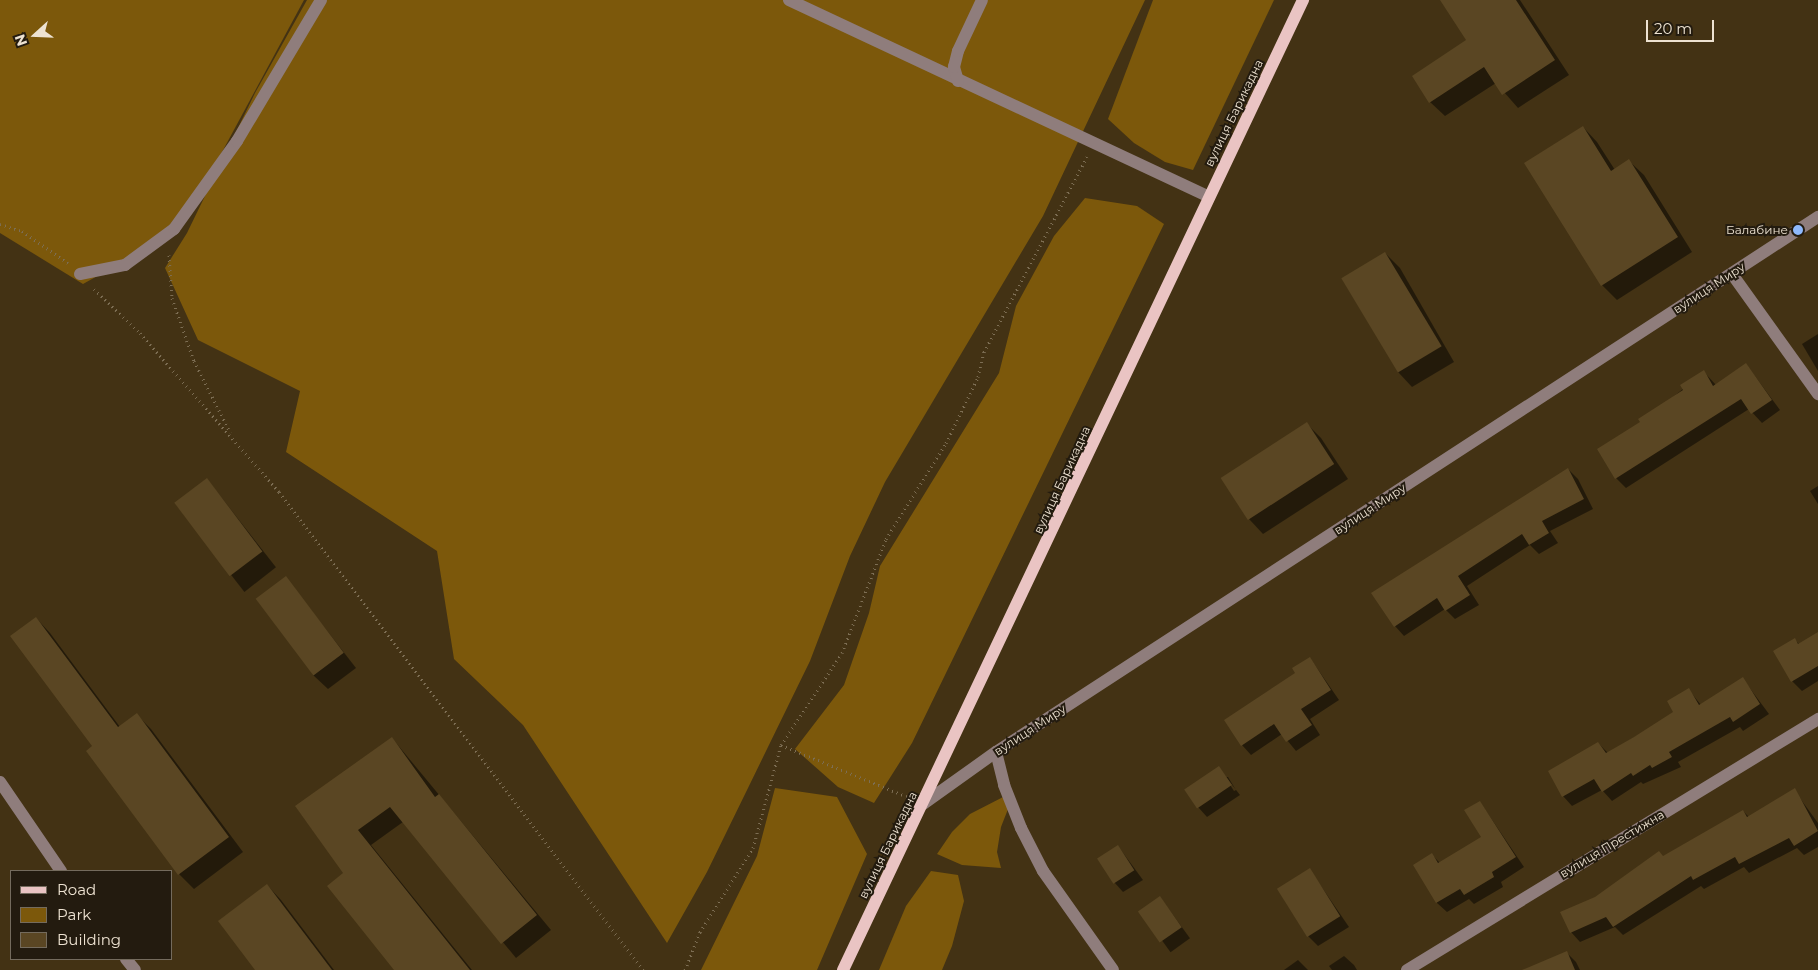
<!DOCTYPE html>
<meta charset="utf-8">
<style>
body{margin:0}
#map{position:relative;width:1818px;height:970px;overflow:hidden;background:#433214;font-family:Montserrat,sans-serif}
div>[style]{position:absolute}
[style*='--x']{left:calc(var(--x)*1px);top:calc(var(--y)*1px);width:calc(var(--w)*1px);rotate:calc(var(--a)*1deg)}
.green>*{inset:0;background:#7c580b}
.shadow>*{inset:0;background:#0007;transform-origin:0 0}
.building>*{inset:0;background:#5a4623;transform-origin:0 0}
.path>*{height:3px;margin-top:-1.5px;transform-origin:0;background:repeating-linear-gradient(90deg,#7d6e54 0 1px,transparent 0 5px)}
.minor>*{height:12px;margin:-6px;padding:0 6px;transform-origin:6px;border-radius:6px;background:#8f7d7c}
.major>*{height:12px;margin:-6px;padding:0 6px;transform-origin:6px;border-radius:6px;background:#eac4c3}
.dots>*{width:14px;height:14px;translate:-50% -50%;box-sizing:border-box;border:2px solid #231b0f;border-radius:50%}
span{translate:-50% -50%;white-space:nowrap;text-align:center;line-height:1.15;-webkit-text-stroke:4px #231b0f;paint-order:stroke}
.street-label{font-size:12px;color:#ede2d1}
.poi-label{font-size:12px;color:#ede2d1}
.right{translate:-100% -50%;text-align:right}
.legend{position:absolute;left:10px;top:870px;width:162px;height:90px;box-sizing:border-box;background:#231b0f;border:1px solid #746b5d;margin:0;padding:6px 9px;list-style:none;font-size:15px;color:#ede2d1}
.legend li{display:flex;align-items:center;gap:10px;height:25px}
.legend b{width:25px;border:1px solid #746b5d}
.north{position:absolute;left:10px;top:10px;width:50px;height:50px;-webkit-text-stroke:4px #231b0f;paint-order:stroke;rotate:250deg;font-size:14px;font-weight:700;line-height:20px;text-align:center;color:#ede2d1}
.north::after{content:'';display:block;margin:auto;width:18px;height:22px;background:#ede2d1;clip-path:polygon(50% 0,100% 100%,50% 72%,0 100%)}
.scale{position:absolute;left:1646px;top:20px;width:68px;height:22px;box-sizing:border-box;border:2px solid #ede2d1;border-top:0;padding-left:6px;font-size:15px;line-height:18px;white-space:nowrap;color:#ede2d1;-webkit-text-stroke:4px #231b0f;paint-order:stroke}
</style>
<div id="map">
<div class="green">
<div style="clip-path:polygon(0 0,304px 0,180px 230px,83px 284px,0 233px)"></div>
<div style="clip-path:polygon(307px 0,1145px 0,1043px 216px,885px 482px,850px 556px,810px 661px,707px 872px,667px 943px,523px 725px,454px 659px,437px 551px,286px 452px,300px 391px,198px 340px,165px 268px,187px 233px,255px 93px)"></div>
<div style="clip-path:polygon(1153px 0,1274px 0,1193px 170px,1165px 162px,1134px 143px,1108px 119px)"></div>
<div style="clip-path:polygon(1085px 198px,1137px 206px,1164px 224px,912px 743px,874px 803px,838px 787px,795px 749px,844px 685px,869px 613px,880px 566px,999px 373px,1016px 306px,1054px 236px)"></div>
<div style="clip-path:polygon(775px 788px,837px 797px,867px 854px,817px 970px,701px 970px,757px 856px)"></div>
<div style="clip-path:polygon(1007px 795px,1010px 804px,1001px 827px,997px 852px,1001px 868px,962px 865px,937px 854px,952px 832px,970px 814px)"></div>
<div style="clip-path:polygon(931px 871px,958px 875px,964px 901px,952px 946px,942px 970px,879px 970px,906px 906px)"></div>
</div>
<div class="shadow">
<div style="clip-path:polygon(1442px 0,1520px 0,1569px 75px,1518px 108px,1496px 83px,1445px 116px,1430px 102px,1468px 40px)"></div>
<div style="clip-path:polygon(1583px 127px,1597px 142px,1615px 170px,1629px 161px,1644px 175px,1692px 252px,1617px 300px,1602px 285px)"></div>
<div style="clip-path:polygon(1385px 253px,1400px 268px,1454px 362px,1412px 387px,1398px 372px)"></div>
<div style="clip-path:polygon(1818px 334px,1818px 371px,1802px 344px)"></div>
<div style="clip-path:polygon(1746px 364px,1780px 410px,1762px 423px,1749px 409px,1626px 488px,1616px 478px,1642px 422px,1704px 372px,1716px 385px)"></div>
<div style="clip-path:polygon(1306px 423px,1321px 438px,1348px 479px,1263px 534px,1249px 519px)"></div>
<div style="clip-path:polygon(1568px 469px,1578px 479px,1593px 509px,1550px 531px,1558px 543px,1539px 554px,1530px 545px,1467px 586px,1479px 605px,1455px 619px,1445px 609px,1404px 636px,1395px 626px)"></div>
<div style="left:207px;top:479px;width:112px;height:40px;rotate:52deg"></div>
<div style="clip-path:polygon(1818px 486px,1818px 504px,1810px 491px)"></div>
<div style="clip-path:polygon(286px 578px,356px 668px,328px 689px,313px 675px)"></div>
<div style="clip-path:polygon(36px 618px,50px 633px,120px 727px,137px 715px,151px 729px,243px 852px,194px 889px,179px 874px,94px 747px)"></div>
<div style="clip-path:polygon(1818px 633px,1818px 681px,1802px 691px,1792px 681px,1795px 640px,1800px 645px)"></div>
<div style="clip-path:polygon(1310px 658px,1339px 700px,1310px 719px,1320px 735px,1296px 751px,1282px 734px,1251px 755px,1242px 745px)"></div>
<div style="clip-path:polygon(1743px 679px,1769px 714px,1743px 731px,1740px 727px,1678px 762px,1681px 767px,1643px 784px,1641px 782px,1612px 801px,1602px 790px,1572px 806px,1563px 796px,1598px 743px,1608px 753px,1675px 713px,1689px 690px,1701px 705px)"></div>
<div style="clip-path:polygon(392px 738px,551px 930px,516px 958px,403px 822px,371px 845px,472px 970px,396px 970px,345px 874px,296px 807px)"></div>
<div style="clip-path:polygon(evenodd,1219px 768px,1240px 795px,1207px 817px,1198px 807px,1219px 768px,1225px 777px,1228px 777px,1236px 790px,1234px 791px,1225px 777px)"></div>
<div style="clip-path:polygon(1794px 790px,1818px 823px,1818px 847px,1804px 855px,1797px 848px,1749px 873px,1744px 867px,1704px 889px,1701px 886px,1623px 935px,1615px 927px,1580px 942px,1571px 932px,1595px 898px,1743px 811px,1749px 817px)"></div>
<div style="clip-path:polygon(1480px 802px,1524px 867px,1501px 882px,1503px 887px,1474px 904px,1469px 899px,1447px 912px,1437px 903px,1415px 865px,1432px 855px,1440px 863px,1483px 838px)"></div>
<div style="clip-path:polygon(1118px 846px,1143px 880px,1123px 892px,1114px 882px)"></div>
<div style="clip-path:polygon(1310px 870px,1349px 927px,1318px 946px,1308px 936px,1279px 889px)"></div>
<div style="clip-path:polygon(267px 885px,281px 900px,334px 970px,256px 970px)"></div>
<div style="left:1160px;top:897px;width:51px;height:24px;rotate:54deg"></div>
<div style="clip-path:polygon(1566px 952px,1576px 962px,1580px 970px,1555px 970px)"></div>
<div style="clip-path:polygon(1344px 956px,1354px 965px,1357px 970px,1332px 970px,1329px 966px)"></div>
<div style="clip-path:polygon(1298px 960px,1308px 970px,1284px 970px)"></div>
</div>
<div class="building">
<div style="clip-path:polygon(1440px 0,1516px 0,1555px 60px,1502px 95px,1484px 67px,1429px 103px,1412px 76px,1466px 40px)"></div>
<div style="clip-path:polygon(1583px 126px,1611px 171px,1629px 159px,1678px 237px,1601px 286px,1524px 163px)"></div>
<div style="left:1385px;top:252px;width:110px;height:51px;rotate:59deg"></div>
<div style="clip-path:polygon(1746px 363px,1772px 400px,1751px 414px,1741px 399px,1615px 479px,1597px 449px,1640px 422px,1638px 419px,1683px 390px,1680px 385px,1704px 370px,1713px 386px)"></div>
<div style="left:1307px;top:422px;width:50px;height:103px;rotate:57deg"></div>
<div style="clip-path:polygon(1568px 468px,1584px 499px,1542px 521px,1549px 533px,1529px 545px,1522px 534px,1458px 576px,1470px 595px,1445px 611px,1437px 598px,1394px 627px,1371px 593px)"></div>
<div style="left:207px;top:478px;width:92px;height:41px;rotate:53deg"></div>
<div style="left:286px;top:576px;width:96px;height:38px;rotate:53deg"></div>
<div style="clip-path:polygon(36px 617px,118px 727px,137px 713px,229px 837px,178px 875px,86px 751px,92px 746px,10px 636px)"></div>
<div style="clip-path:polygon(1818px 632px,1818px 666px,1791px 682px,1773px 651px,1795px 638px,1798px 644px)"></div>
<div style="clip-path:polygon(1310px 657px,1331px 690px,1301px 709px,1312px 725px,1286px 742px,1274px 724px,1241px 746px,1224px 720px,1295px 673px,1292px 668px)"></div>
<div style="clip-path:polygon(1743px 677px,1760px 704px,1733px 722px,1730px 717px,1669px 752px,1672px 757px,1652px 768px,1650px 765px,1633px 776px,1631px 773px,1602px 792px,1594px 779px,1562px 797px,1548px 771px,1598px 742px,1606px 753px,1634px 737px,1673px 712px,1667px 701px,1689px 688px,1699px 705px)"></div>
<div style="clip-path:polygon(392px 737px,435px 797px,439px 794px,537px 915px,501px 944px,390px 807px,358px 830px,470px 970px,394px 970px,327px 886px,343px 873px,295px 806px)"></div>
<div style="left:1219px;top:766px;width:23px;height:42px;rotate:56deg"></div>
<div style="clip-path:polygon(1795px 788px,1818px 831px,1794px 846px,1789px 838px,1739px 864px,1735px 857px,1693px 880px,1691px 876px,1613px 927px,1606px 917px,1570px 933px,1560px 912px,1595px 897px,1659px 851px,1663px 856px,1743px 810px,1747px 817px)"></div>
<div style="clip-path:polygon(1480px 801px,1516px 857px,1492px 872px,1494px 877px,1464px 895px,1460px 889px,1436px 903px,1413px 865px,1432px 853px,1438px 863px,1481px 837px,1464px 810px)"></div>
<div style="left:1118px;top:845px;width:30px;height:25px;rotate:57deg"></div>
<div style="left:1310px;top:868px;width:57px;height:39px;rotate:58deg"></div>
<div style="clip-path:polygon(267px 884px,332px 970px,255px 970px,218px 921px)"></div>
<div style="left:1160px;top:896px;width:38px;height:27px;rotate:55deg"></div>
<div style="clip-path:polygon(1567px 951px,1575px 970px,1522px 970px)"></div>
</div>
<div class="path">
<div style="--x:0;--y:224;--w:23;--a:18"></div>
<div style="--x:22;--y:231;--w:56;--a:34.8"></div>
<div style="--x:169;--y:255;--w:43;--a:86"></div>
<div style="--x:172;--y:298;--w:67;--a:70.8"></div>
<div style="--x:194;--y:361;--w:80;--a:63.1"></div>
<div style="--x:94;--y:289;--w:64;--a:43.7"></div>
<div style="--x:140;--y:333;--w:211;--a:48.8"></div>
<div style="--x:279;--y:492;--w:601;--a:52.71"></div>
<div style="--x:781;--y:745;--w:137;--a:22.3"></div>
<div style="--x:685;--y:970;--w:41;--a:-68.5"></div>
<div style="--x:700;--y:932;--w:99;--a:-57.8"></div>
<div style="--x:753;--y:848;--w:107;--a:-74.8"></div>
<div style="--x:781;--y:745;--w:110;--a:-56.5"></div>
<div style="--x:842;--y:653;--w:122;--a:-68.9"></div>
<div style="--x:886;--y:539;--w:113;--a:-58"></div>
<div style="--x:946;--y:443;--w:73;--a:-64.1"></div>
<div style="--x:978;--y:377;--w:26;--a:-77"></div>
<div style="--x:984;--y:352;--w:221;--a:-62.2"></div>
</div>
<div class="minor">
<div style="--x:789;--y:0;--w:464;--a:25.1"></div>
<div style="--x:958;--y:81;--w:15;--a:-106"></div>
<div style="--x:954;--y:67;--w:16;--a:-76"></div>
<div style="--x:958;--y:51;--w:56;--a:-64.8"></div>
<div style="--x:80;--y:274;--w:46;--a:-11.3"></div>
<div style="--x:125;--y:265;--w:61;--a:-36.3"></div>
<div style="--x:174;--y:229;--w:108;--a:-54.4"></div>
<div style="--x:237;--y:141;--w:164;--a:-59.2"></div>
<div style="--x:1732;--y:274;--w:148;--a:54.4"></div>
<div style="--x:996;--y:752;--w:34;--a:76"></div>
<div style="--x:1004;--y:785;--w:46;--a:68.4"></div>
<div style="--x:1021;--y:828;--w:48;--a:62.9"></div>
<div style="--x:1043;--y:871;--w:121;--a:54.7"></div>
<div style="--x:0;--y:782;--w:108;--a:55.6"></div>
<div style="--x:923;--y:804;--w:90;--a:-35.5"></div>
<div style="--x:996;--y:752;--w:981;--a:-33.06"></div>
<div style="--x:126;--y:959;--w:14;--a:51"></div>
<div style="--x:1407;--y:970;--w:482;--a:-31.4"></div>
</div>
<div class="major">
<div style="--x:843;--y:970;--w:1074;--a:-64.63"></div>
</div>
<div class="dots">
<div style="left:1798px;top:230px;background:#8eb9fd"></div>
</div>
<div class="street-label">
<span style="left:1234px;top:113px;rotate:-64deg">вулиця Барикадна</span>
<span style="left:1709px;top:288px;rotate:-33deg">вулиця Миру</span>
<span style="left:1062px;top:480px;rotate:-65deg">вулиця Барикадна</span>
<span style="left:1370px;top:509px;rotate:-33deg">вулиця Миру</span>
<span style="left:1030px;top:730px;rotate:-33deg">вулиця Миру</span>
<span style="left:1612px;top:844px;rotate:-31deg">вулиця Престижна</span>
<span style="left:888px;top:845px;rotate:-64deg">вулиця Барикадна</span>
</div>
<div class="poi-label">
<span class="right" style="left:1788px;top:230px">Балабине</span>
</div>
<ul class="legend">
<li><b style="height:6px;background:#eac4c3"></b>Road</li>
<li><b style="height:14px;background:#7c580b"></b>Park</li>
<li><b style="height:14px;background:#5a4623"></b>Building</li>
</ul>
<div class="north">N</div>
<div class="scale">20 m</div>
</div>
